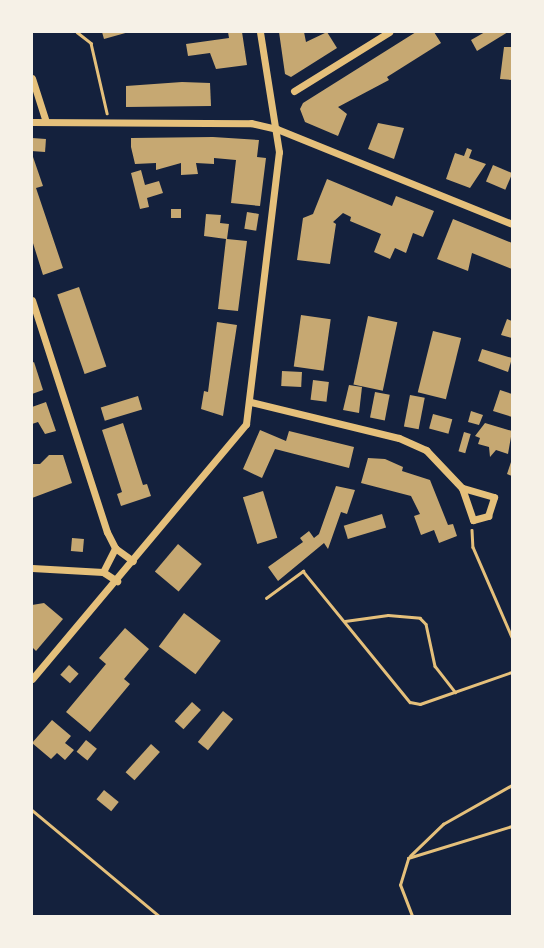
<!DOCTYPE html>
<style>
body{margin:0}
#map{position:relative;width:544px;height:948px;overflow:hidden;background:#14213d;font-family:"Source Sans 3",sans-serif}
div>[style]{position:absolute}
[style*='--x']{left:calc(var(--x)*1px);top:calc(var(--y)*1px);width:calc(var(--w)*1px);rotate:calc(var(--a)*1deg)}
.building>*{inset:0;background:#c6a872;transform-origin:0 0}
.path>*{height:2.5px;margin:-1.25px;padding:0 1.25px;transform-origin:1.25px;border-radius:1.25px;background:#e5c07b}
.minor>*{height:7px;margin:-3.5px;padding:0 3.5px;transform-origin:3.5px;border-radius:3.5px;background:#e5c07b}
span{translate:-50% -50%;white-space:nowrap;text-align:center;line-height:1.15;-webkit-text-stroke:5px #f6f1e7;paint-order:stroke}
.frame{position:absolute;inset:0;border:33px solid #f6f1e7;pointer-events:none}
</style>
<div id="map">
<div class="building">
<div style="clip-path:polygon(102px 32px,129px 32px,104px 39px)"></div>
<div style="clip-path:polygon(228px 32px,242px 32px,247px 65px,216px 69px,210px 53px,188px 56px,186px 44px,229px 38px)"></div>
<div style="clip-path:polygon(279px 32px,304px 32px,306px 42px,327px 32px,337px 48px,291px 77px,285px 74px)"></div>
<div style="clip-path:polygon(416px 32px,434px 32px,441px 43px,387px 77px,389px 80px,338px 107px,347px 114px,338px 136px,305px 122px,300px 109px,303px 103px)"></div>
<div style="clip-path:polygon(485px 32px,508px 32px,477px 51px,471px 40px)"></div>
<div style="clip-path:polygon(504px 47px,512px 47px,512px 80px,500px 79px)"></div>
<div style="clip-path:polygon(182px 82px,210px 83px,211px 106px,126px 107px,126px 86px)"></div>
<div style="clip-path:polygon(378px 123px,404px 128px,394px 159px,368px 149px)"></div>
<div style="clip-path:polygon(213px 137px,259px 140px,257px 157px,266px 158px,260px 206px,231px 203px,236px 160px,214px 158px,214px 164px,196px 163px,198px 174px,181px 175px,181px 163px,156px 170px,156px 163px,135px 164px,131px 147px,131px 138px)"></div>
<div style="left:32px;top:138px;width:14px;height:13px;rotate:4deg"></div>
<div style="clip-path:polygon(467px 148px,472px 150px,469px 158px,486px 164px,470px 188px,446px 179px,455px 153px,464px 156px)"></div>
<div style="clip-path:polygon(32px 154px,43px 186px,36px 188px,63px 268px,43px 275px,32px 240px)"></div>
<div style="left:493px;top:165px;width:21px;height:18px;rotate:23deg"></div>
<div style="clip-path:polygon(141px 170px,145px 185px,159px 181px,163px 193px,147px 198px,149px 207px,140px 209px,131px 173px)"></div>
<div style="clip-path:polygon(327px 179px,392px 206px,396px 196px,434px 211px,423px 237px,413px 233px,406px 253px,395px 248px,390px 259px,374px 252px,381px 234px,350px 221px,351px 217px,343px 213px,333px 222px,336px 224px,330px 264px,297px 260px,303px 218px,313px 214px)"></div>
<div style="left:171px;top:209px;width:10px;height:9px"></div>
<div style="left:247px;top:212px;width:12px;height:17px;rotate:9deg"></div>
<div style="clip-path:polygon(206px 214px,221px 215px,220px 223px,229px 224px,227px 239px,247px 241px,238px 311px,218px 309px,226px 239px,204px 236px)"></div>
<div style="clip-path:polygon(453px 219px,512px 243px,512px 269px,472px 253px,468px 271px,437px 259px)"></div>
<div style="left:79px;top:287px;width:84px;height:23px;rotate:71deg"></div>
<div style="left:301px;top:315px;width:30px;height:52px;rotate:8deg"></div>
<div style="left:368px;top:316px;width:30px;height:70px;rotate:12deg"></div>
<div style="clip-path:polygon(507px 319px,512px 321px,512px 338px,501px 335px)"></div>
<div style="clip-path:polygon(217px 322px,237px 325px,223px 416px,201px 409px,204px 391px,208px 392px)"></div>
<div style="left:433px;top:331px;width:29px;height:63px;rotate:14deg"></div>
<div style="clip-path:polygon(482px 349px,512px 358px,508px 372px,478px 361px)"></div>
<div style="clip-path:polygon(34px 362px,43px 390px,32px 394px,32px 363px)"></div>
<div style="left:282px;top:371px;width:20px;height:15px;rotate:3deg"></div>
<div style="left:313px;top:380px;width:16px;height:20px;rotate:7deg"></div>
<div style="clip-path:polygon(349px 385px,362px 387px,359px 413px,343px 410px)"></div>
<div style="clip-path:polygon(500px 390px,512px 394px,512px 417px,493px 411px)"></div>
<div style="left:375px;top:392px;width:15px;height:26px;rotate:11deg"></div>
<div style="left:410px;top:395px;width:15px;height:32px;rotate:11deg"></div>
<div style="left:138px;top:396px;width:14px;height:39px;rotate:73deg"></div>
<div style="clip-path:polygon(46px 402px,56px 431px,45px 434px,38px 422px,32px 424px,32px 407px)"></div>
<div style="clip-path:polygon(471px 411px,483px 415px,479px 425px,468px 422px)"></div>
<div style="left:433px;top:414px;width:20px;height:15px;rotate:15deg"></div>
<div style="clip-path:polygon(123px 423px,143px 485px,147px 484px,151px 496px,121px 506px,117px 494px,122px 492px,102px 430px)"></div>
<div style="clip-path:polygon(485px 423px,512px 431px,508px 454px,496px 450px,490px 457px,489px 447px,478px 444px,480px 438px,475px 436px)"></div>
<div style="clip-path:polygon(260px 430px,286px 441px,289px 431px,354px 447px,349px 468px,275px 449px,262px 478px,243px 469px)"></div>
<div style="left:464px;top:432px;width:7px;height:20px;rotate:16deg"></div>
<div style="clip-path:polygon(49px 455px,63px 455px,72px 483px,32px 498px,32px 464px,40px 464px)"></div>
<div style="clip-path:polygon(368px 458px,385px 459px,403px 467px,402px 471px,430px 480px,448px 525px,453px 524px,457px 536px,439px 543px,434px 530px,421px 535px,414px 516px,420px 514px,411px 496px,361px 483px)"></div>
<div style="clip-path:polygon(512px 459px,512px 476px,507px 474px)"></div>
<div style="clip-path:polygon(336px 486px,355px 490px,347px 514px,341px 512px,328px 549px,324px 543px,278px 581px,268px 567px,303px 542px,300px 538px,309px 531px,314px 538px,319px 534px)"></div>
<div style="left:263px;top:491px;width:49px;height:21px;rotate:73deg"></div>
<div style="left:382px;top:514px;width:14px;height:40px;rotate:73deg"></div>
<div style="left:72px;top:538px;width:12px;height:13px;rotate:5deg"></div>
<div style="left:178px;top:544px;width:31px;height:36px;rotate:40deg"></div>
<div style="clip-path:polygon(44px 603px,63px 619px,36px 651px,32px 647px,32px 605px)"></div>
<div style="left:184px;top:613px;width:46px;height:42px;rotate:37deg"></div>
<div style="clip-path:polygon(125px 628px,149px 649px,124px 679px,130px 684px,90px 732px,66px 712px,106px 664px,99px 658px)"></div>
<div style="left:69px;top:665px;width:13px;height:13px;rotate:42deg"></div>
<div style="left:192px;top:702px;width:12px;height:26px;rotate:42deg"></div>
<div style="left:223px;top:711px;width:13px;height:40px;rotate:39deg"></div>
<div style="clip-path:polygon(52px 720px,71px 736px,65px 743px,74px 750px,65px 760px,57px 753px,51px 759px,32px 743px)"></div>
<div style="left:86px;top:740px;width:14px;height:15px;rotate:39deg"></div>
<div style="left:151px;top:744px;width:12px;height:38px;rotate:42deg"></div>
<div style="left:104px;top:790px;width:19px;height:12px;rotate:39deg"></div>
</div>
<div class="path">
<div style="--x:77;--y:32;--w:18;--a:38"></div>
<div style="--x:91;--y:43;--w:72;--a:77.1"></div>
<div style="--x:472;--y:530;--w:17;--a:87"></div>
<div style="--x:473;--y:547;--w:98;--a:66.6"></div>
<div style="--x:266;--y:598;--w:46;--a:-36.1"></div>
<div style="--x:303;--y:571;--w:169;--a:50.8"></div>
<div style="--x:410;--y:702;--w:10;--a:11"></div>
<div style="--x:420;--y:704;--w:97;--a:-19.2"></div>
<div style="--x:345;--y:621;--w:43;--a:-7.9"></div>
<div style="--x:388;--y:615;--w:32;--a:5"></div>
<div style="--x:420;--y:618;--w:8;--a:45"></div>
<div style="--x:426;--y:624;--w:43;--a:77.9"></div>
<div style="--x:435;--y:666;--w:33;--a:52"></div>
<div style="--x:32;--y:810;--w:165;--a:39.8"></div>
<div style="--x:410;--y:856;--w:46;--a:-44.1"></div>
<div style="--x:443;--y:824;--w:79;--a:-29.5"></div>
<div style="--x:412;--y:916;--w:33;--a:-111"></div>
<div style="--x:400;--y:885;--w:28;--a:-73"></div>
<div style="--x:408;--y:858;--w:109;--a:-17.1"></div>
</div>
<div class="minor">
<div style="--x:32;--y:78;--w:46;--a:72.3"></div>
<div style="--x:294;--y:91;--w:112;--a:-31.8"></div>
<div style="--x:32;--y:122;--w:219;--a:0.3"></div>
<div style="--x:251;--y:123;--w:27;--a:13"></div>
<div style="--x:277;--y:129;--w:253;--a:22"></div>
<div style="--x:32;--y:300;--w:244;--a:72.1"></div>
<div style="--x:107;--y:532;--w:18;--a:63"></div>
<div style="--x:115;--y:548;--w:22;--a:36"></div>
<div style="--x:251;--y:402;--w:152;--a:13.7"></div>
<div style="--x:399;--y:438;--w:30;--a:24"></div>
<div style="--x:426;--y:450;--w:52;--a:46.5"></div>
<div style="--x:462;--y:488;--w:34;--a:71"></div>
<div style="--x:473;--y:520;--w:16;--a:-15"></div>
<div style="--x:488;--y:516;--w:20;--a:-72"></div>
<div style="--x:494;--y:497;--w:33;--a:-164"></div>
<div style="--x:32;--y:568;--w:71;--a:3.2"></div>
<div style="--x:103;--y:572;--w:17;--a:33"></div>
<div style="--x:103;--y:572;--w:27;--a:-63"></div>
<div style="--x:32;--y:679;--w:333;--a:-50"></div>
<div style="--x:246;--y:424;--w:274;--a:-83.1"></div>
<div style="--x:279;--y:152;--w:121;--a:-99"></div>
</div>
<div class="frame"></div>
</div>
